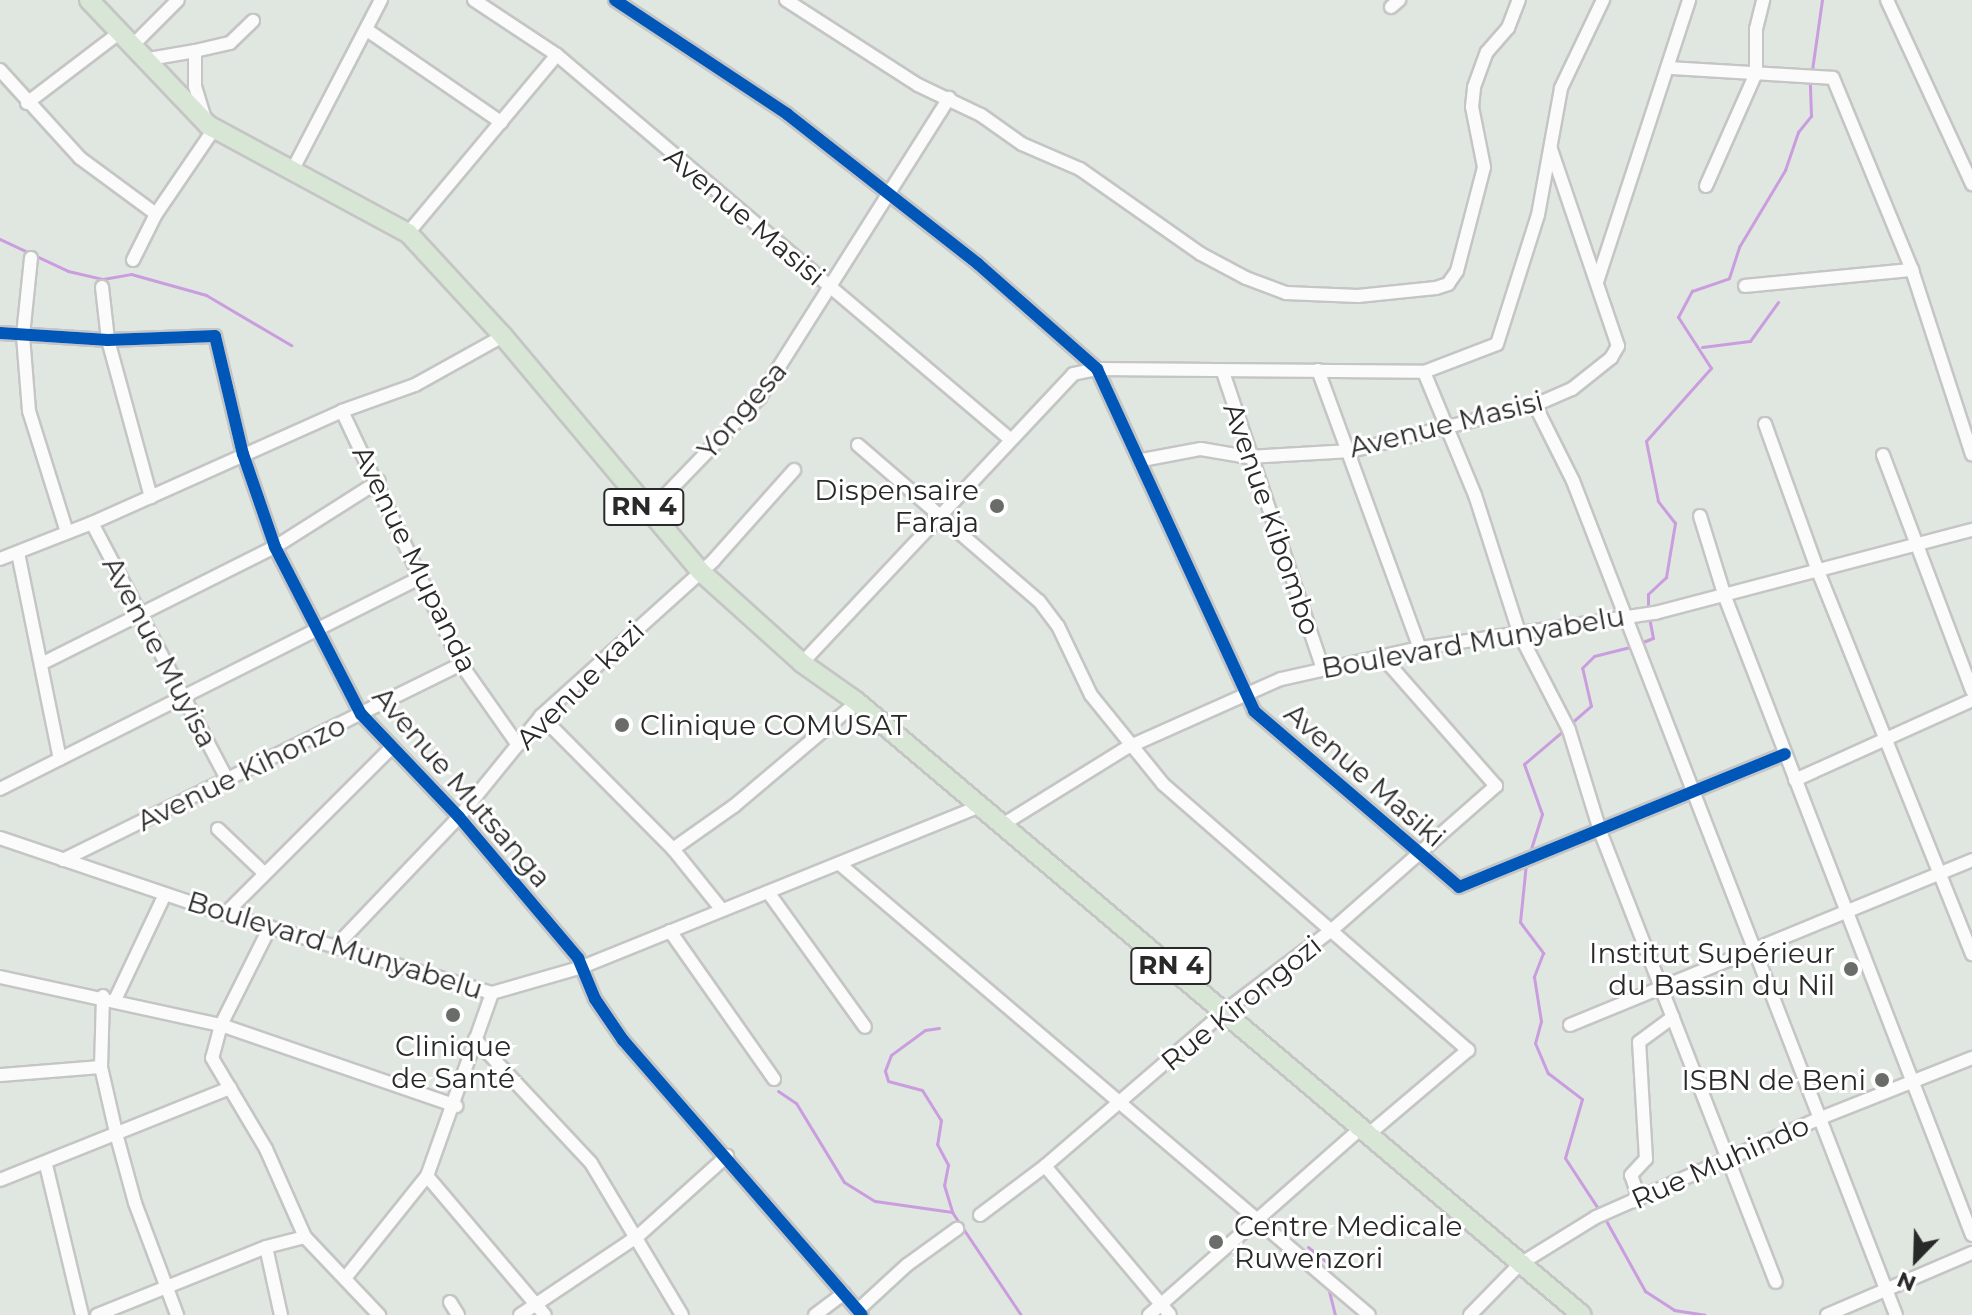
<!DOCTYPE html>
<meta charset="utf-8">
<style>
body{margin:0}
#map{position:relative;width:1972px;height:1315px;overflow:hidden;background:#e0e7e0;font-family:Montserrat,sans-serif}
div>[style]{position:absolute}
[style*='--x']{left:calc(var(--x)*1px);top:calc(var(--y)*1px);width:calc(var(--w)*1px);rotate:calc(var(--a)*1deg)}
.stream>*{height:3px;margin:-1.5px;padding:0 1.5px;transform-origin:1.5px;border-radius:1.5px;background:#ca9ddf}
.roads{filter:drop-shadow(2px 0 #c4c5c4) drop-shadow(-2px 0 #c4c5c4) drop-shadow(0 2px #c4c5c4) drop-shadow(0 -2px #c4c5c4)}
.minor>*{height:12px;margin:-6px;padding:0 6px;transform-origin:6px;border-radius:6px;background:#fafbfa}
.highway>*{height:18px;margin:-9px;padding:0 9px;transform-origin:9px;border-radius:9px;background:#d8e6d6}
.cycleway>*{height:12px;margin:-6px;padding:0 6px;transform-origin:6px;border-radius:6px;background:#0057b8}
.dots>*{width:22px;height:22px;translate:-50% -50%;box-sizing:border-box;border:4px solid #fff;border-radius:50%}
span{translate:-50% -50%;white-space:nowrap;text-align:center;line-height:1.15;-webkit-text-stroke:6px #fff;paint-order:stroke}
.shield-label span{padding:2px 6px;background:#fff;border:2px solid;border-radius:6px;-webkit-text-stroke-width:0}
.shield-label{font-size:26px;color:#292929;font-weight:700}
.street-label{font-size:28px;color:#292929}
.poi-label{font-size:28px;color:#292929}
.right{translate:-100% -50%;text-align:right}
.left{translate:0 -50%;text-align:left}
.north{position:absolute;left:1876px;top:1219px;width:80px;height:80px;-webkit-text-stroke:6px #fff;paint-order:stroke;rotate:203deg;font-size:22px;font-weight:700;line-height:32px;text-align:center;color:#292929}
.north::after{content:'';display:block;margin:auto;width:28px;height:36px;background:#292929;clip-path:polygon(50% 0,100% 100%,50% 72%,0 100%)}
</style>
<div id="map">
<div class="stream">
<div style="--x:1812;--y:70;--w:71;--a:-81.9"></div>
<div style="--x:0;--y:239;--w:75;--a:25.2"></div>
<div style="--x:68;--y:271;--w:36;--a:13"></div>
<div style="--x:103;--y:279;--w:28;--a:-10"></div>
<div style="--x:131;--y:274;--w:78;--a:15.6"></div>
<div style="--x:206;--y:295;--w:99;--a:30.5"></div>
<div style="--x:1702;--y:347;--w:48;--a:-7.1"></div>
<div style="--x:1750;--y:341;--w:48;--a:-54.3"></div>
<div style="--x:1648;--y:611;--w:17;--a:-90"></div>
<div style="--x:1648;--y:594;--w:25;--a:-43"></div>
<div style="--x:1666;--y:577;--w:55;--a:-80.5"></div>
<div style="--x:1675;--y:523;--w:28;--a:-128"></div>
<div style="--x:1658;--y:501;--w:61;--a:-101.3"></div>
<div style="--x:1646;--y:441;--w:98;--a:-48.3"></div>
<div style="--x:1711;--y:368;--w:61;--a:-122.9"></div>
<div style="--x:1678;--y:317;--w:30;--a:-62"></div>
<div style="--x:1692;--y:291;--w:39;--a:-19"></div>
<div style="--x:1729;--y:278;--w:33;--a:-72"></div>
<div style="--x:1739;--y:247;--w:90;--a:-59.1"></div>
<div style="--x:1785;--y:170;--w:40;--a:-71.1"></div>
<div style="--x:1798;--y:132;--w:21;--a:-51"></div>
<div style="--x:1811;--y:116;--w:34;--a:-92"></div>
<div style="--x:1638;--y:644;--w:16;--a:-22"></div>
<div style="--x:1653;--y:638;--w:20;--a:-101"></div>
<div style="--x:1569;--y:725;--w:29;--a:-41"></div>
<div style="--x:1591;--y:706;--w:39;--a:-103"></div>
<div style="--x:1582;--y:668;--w:17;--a:-45"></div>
<div style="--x:1594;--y:656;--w:38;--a:-14"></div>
<div style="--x:1529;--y:855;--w:43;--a:-72.4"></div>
<div style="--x:1542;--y:814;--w:53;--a:-109.8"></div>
<div style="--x:1524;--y:764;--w:52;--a:-40.4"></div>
<div style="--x:1526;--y:863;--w:59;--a:95.8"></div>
<div style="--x:1520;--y:922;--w:39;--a:53"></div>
<div style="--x:1543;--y:953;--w:26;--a:111"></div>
<div style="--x:1534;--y:977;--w:45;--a:81"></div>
<div style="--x:1541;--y:1021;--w:23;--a:105"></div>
<div style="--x:1535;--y:1043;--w:33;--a:67"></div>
<div style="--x:1548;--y:1073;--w:43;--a:37.4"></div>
<div style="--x:1582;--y:1099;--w:61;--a:106.1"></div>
<div style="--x:1565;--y:1158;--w:62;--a:56.8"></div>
<div style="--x:939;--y:1028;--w:14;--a:172"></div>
<div style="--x:925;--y:1030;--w:42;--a:143.7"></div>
<div style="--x:891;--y:1055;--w:17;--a:111"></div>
<div style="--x:885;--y:1071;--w:10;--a:73"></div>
<div style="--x:888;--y:1081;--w:35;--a:15"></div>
<div style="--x:922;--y:1090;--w:36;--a:58"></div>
<div style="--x:941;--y:1120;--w:24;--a:99"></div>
<div style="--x:937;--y:1144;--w:24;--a:62"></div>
<div style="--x:948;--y:1165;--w:20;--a:101"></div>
<div style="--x:944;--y:1185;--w:28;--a:73"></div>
<div style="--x:778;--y:1091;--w:22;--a:34"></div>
<div style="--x:796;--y:1103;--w:92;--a:58.7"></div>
<div style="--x:844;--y:1182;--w:36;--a:32"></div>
<div style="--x:875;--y:1201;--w:78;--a:8.1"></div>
<div style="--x:952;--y:1212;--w:124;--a:56.2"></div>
<div style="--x:1604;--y:1217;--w:85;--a:61"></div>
<div style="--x:1645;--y:1291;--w:35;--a:33"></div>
<div style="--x:1674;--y:1310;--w:31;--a:9"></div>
<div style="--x:1308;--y:1247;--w:28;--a:39"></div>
<div style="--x:1330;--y:1265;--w:8;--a:113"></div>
<div style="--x:1328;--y:1287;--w:29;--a:76"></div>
</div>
<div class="roads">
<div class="minor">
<div style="--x:474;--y:0;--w:100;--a:33.5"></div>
<div style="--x:557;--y:55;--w:594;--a:40.29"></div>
<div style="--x:615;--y:0;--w:206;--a:33.5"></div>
<div style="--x:787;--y:114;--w:243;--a:38.1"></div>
<div style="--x:978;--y:264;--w:159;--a:41.4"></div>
<div style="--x:1097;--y:369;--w:376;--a:65.3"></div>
<div style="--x:1254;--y:711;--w:270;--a:40.6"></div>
<div style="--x:1459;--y:887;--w:352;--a:-22.2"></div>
<div style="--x:786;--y:0;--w:157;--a:32.8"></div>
<div style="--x:918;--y:85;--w:70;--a:25.5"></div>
<div style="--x:981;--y:115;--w:50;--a:35.3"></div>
<div style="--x:1022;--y:144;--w:63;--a:23.3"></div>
<div style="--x:1080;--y:169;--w:148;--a:35.1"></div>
<div style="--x:1201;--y:254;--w:51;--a:28.1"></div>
<div style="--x:1246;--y:278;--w:43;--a:20.6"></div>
<div style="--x:1286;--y:293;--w:72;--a:2.4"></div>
<div style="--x:1358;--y:296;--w:78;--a:-5.9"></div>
<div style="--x:1436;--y:288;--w:13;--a:-18"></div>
<div style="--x:1448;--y:284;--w:16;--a:-55"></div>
<div style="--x:1457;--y:271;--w:107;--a:-75.4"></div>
<div style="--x:1484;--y:167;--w:61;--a:-101.3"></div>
<div style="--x:1472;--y:107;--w:20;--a:-84"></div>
<div style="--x:1474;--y:87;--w:37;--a:-70"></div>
<div style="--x:1487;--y:52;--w:32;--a:-49"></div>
<div style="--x:1508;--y:28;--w:30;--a:-69"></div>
<div style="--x:1887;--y:0;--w:203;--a:65.2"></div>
<div style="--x:1391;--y:7;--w:11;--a:-41"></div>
<div style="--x:367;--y:30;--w:163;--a:34.5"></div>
<div style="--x:131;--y:47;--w:66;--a:-45"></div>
<div style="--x:143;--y:60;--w:53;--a:-9.8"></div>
<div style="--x:1670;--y:68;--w:163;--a:3.5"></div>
<div style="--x:1833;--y:78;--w:208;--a:67.6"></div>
<div style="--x:1912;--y:270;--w:194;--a:72"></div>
<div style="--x:0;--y:70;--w:119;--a:47.7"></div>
<div style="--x:80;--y:158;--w:94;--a:36.4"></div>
<div style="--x:27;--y:103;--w:116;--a:-37.3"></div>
<div style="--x:205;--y:119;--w:34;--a:-107"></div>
<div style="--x:195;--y:86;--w:35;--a:-90"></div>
<div style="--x:195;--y:51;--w:36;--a:-13"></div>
<div style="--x:230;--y:43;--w:32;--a:-44"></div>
<div style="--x:293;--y:169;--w:191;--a:-62.5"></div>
<div style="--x:1706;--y:186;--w:124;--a:-66.1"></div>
<div style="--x:1756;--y:73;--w:44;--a:-90"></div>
<div style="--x:1756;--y:29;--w:30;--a:-76"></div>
<div style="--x:408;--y:233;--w:232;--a:-50.1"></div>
<div style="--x:31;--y:258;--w:78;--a:95.9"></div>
<div style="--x:23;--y:336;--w:75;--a:85.4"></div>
<div style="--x:29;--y:411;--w:127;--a:72.6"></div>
<div style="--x:133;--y:260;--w:51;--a:-63.4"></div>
<div style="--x:156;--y:214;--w:103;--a:-55.7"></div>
<div style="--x:1597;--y:282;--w:297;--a:-71.9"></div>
<div style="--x:1745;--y:286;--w:168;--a:-5.5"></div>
<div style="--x:102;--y:287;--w:53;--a:83.5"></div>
<div style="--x:108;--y:340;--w:163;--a:74.7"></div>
<div style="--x:0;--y:333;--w:108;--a:3.7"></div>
<div style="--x:108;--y:340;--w:107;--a:-2.1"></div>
<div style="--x:215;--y:336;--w:121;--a:76.7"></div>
<div style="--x:243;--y:454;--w:98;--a:71"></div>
<div style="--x:275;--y:547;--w:188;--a:62.8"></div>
<div style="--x:361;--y:714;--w:142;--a:46.4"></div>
<div style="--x:459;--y:817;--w:185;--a:49.8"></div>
<div style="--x:578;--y:958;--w:44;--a:67.5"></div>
<div style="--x:595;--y:999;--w:50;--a:55.7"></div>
<div style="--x:623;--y:1040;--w:364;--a:49"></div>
<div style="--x:1318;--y:370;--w:296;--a:69.9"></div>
<div style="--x:1223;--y:372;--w:310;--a:71.4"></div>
<div style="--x:1424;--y:372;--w:133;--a:67.5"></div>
<div style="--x:1475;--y:495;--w:147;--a:72.2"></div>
<div style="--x:1520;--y:635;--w:107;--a:62.7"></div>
<div style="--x:1569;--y:730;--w:106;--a:72.9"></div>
<div style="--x:1600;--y:831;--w:484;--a:68.7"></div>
<div style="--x:1535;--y:405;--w:85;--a:63.4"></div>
<div style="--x:1573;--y:481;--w:894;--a:68.83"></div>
<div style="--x:342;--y:411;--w:280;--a:64.8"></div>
<div style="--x:461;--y:664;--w:99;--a:54.9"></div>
<div style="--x:1765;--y:424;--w:156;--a:70.2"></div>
<div style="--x:1818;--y:571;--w:413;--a:68.1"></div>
<div style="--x:858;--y:445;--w:239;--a:40.8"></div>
<div style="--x:1039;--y:601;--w:31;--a:53"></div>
<div style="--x:1058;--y:626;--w:76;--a:64.4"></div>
<div style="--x:1091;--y:695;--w:114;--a:51"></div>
<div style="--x:1163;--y:784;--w:405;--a:41.1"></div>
<div style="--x:1468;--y:1050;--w:128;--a:139.7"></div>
<div style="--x:1883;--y:455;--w:252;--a:69.3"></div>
<div style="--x:1142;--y:460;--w:60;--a:-10.6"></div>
<div style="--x:1201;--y:449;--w:48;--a:9.7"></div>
<div style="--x:1248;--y:457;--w:103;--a:-3.3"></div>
<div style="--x:1351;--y:451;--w:190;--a:-14"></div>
<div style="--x:1535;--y:405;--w:40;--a:-23.4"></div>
<div style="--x:1572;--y:389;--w:50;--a:-38.5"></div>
<div style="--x:1611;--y:358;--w:14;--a:-60"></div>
<div style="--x:1618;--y:346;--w:208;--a:-108.8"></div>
<div style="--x:649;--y:512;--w:160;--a:-46"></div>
<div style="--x:760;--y:397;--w:354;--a:-57.7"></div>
<div style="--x:1700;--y:516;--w:85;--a:72.8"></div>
<div style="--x:1725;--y:597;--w:684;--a:68.84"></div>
<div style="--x:92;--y:523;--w:292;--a:62.2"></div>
<div style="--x:18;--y:553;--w:210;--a:78.5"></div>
<div style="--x:0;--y:559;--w:99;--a:-21.4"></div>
<div style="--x:92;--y:523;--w:274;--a:-24.1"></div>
<div style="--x:342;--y:411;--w:77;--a:-19.6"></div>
<div style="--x:415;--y:385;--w:101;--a:-29.1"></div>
<div style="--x:802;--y:663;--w:396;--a:-46.8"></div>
<div style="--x:1073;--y:374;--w:25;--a:-12"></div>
<div style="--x:1097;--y:369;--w:327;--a:0.5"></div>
<div style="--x:1424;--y:372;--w:78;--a:-21"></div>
<div style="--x:1497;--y:344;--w:135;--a:-72.4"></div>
<div style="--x:1538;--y:215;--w:129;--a:-79.7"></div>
<div style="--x:1561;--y:88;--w:98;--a:-64.5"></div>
<div style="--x:41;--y:664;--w:262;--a:-26.6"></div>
<div style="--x:275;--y:547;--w:123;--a:-32.4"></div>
<div style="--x:541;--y:716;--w:187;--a:45.2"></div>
<div style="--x:673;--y:849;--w:78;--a:51.2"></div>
<div style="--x:1795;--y:780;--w:194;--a:-24.3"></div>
<div style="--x:0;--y:789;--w:472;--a:-26.7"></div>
<div style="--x:1002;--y:825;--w:148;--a:-31.8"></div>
<div style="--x:1128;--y:747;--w:167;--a:-24"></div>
<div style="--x:1281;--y:679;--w:142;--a:-12.6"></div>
<div style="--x:1420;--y:648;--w:238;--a:-8.5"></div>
<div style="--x:1655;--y:613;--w:328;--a:-14.7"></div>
<div style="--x:218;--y:829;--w:64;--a:43.7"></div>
<div style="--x:0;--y:838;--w:237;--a:18.7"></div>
<div style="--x:225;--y:914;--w:278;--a:16.5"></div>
<div style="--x:492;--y:993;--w:94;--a:-16.1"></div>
<div style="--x:582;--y:967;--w:429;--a:-22"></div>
<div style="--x:673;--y:849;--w:75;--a:-35.2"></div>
<div style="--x:734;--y:806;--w:161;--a:-40.2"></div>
<div style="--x:63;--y:860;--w:444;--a:-26.2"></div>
<div style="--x:842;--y:866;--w:692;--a:40.43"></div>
<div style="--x:768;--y:892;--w:166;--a:54.3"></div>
<div style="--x:225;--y:914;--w:233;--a:-45"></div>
<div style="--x:270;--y:927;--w:110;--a:116.6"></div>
<div style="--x:221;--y:1025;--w:34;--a:105"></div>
<div style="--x:212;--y:1058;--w:106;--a:59.3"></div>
<div style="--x:266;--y:1149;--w:96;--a:66.1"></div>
<div style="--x:305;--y:1237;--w:108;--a:46.5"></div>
<div style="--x:670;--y:931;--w:181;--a:54.9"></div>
<div style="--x:336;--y:946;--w:178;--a:-46.4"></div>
<div style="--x:459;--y:817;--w:130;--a:-50.9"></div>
<div style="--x:541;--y:716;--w:232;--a:-42"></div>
<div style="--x:713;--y:561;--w:122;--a:-48.3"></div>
<div style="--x:0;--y:977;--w:226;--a:12.3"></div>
<div style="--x:221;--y:1025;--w:249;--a:19"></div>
<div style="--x:103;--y:996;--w:71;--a:91.6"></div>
<div style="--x:101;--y:1067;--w:72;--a:77.1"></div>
<div style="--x:117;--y:1137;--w:68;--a:74.7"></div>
<div style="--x:135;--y:1203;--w:120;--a:69.4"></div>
<div style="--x:115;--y:1000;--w:117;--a:-64.7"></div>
<div style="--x:1570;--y:1025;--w:435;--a:-22.3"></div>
<div style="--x:475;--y:1039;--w:170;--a:46.9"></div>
<div style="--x:591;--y:1163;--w:177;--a:59.1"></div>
<div style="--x:0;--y:1075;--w:101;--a:-4.5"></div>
<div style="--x:46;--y:1165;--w:154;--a:76.5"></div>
<div style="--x:1045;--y:1166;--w:194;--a:50"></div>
<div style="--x:427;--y:1176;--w:182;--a:49.7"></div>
<div style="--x:0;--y:1180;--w:248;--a:-21.8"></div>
<div style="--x:1639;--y:1198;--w:24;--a:-109"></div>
<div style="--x:1631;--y:1175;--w:22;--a:-47"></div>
<div style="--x:1646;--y:1159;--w:117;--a:-93.4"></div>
<div style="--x:1639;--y:1042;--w:42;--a:-36.3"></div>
<div style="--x:980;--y:1215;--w:81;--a:-37"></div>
<div style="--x:1045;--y:1166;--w:238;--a:-40.7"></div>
<div style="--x:1225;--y:1011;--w:136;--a:-37.2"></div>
<div style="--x:1333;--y:929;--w:217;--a:-41.3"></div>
<div style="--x:1496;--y:786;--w:174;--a:-131.3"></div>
<div style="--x:266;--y:1247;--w:70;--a:77.6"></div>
<div style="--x:346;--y:1277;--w:129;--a:-51.3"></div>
<div style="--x:427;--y:1176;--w:194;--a:-70.4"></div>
<div style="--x:450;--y:1302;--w:15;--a:58"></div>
<div style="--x:858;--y:1310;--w:67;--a:-42.6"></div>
<div style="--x:907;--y:1265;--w:62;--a:-35.8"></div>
<div style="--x:97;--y:1315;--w:182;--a:-21.9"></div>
<div style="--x:266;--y:1247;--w:40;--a:-14.4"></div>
<div style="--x:520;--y:1315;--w:142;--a:-33.8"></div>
<div style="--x:638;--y:1236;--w:120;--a:-42"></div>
<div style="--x:815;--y:1315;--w:36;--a:-37"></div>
<div style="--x:1149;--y:1315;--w:284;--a:-41.4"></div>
<div style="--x:1470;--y:1315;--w:71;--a:-45.6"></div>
<div style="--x:1520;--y:1264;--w:89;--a:-31.7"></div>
<div style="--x:1596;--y:1217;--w:243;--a:-23.8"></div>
<div style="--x:1818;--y:1119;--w:166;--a:-21.6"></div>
<div style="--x:1827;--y:1315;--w:158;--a:-23.2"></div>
</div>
<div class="highway">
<div style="--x:89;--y:0;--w:173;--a:46.4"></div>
<div style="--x:208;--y:125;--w:227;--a:28.4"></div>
<div style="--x:408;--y:233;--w:140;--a:47.3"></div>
<div style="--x:503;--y:336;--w:307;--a:50"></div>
<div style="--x:700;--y:571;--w:137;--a:42"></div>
<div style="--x:802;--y:663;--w:67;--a:35.3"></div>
<div style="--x:857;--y:702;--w:949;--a:40.22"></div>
</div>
</div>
<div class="cycleway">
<div style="--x:615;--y:0;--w:206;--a:33.5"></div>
<div style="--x:787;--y:114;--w:243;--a:38.1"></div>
<div style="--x:978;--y:264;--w:159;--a:41.4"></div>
<div style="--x:1097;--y:369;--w:376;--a:65.3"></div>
<div style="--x:1254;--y:711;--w:270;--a:40.6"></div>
<div style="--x:1459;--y:887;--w:352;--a:-22.2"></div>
<div style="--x:0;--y:333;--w:108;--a:3.7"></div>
<div style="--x:108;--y:340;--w:107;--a:-2.1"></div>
<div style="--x:215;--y:336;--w:121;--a:76.7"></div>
<div style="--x:243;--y:454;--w:98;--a:71"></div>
<div style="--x:275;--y:547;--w:188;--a:62.8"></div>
<div style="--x:361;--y:714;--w:142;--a:46.4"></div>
<div style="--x:459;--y:817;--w:185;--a:49.8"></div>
<div style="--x:578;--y:958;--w:44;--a:67.5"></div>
<div style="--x:595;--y:999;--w:50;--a:55.7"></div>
<div style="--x:623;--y:1040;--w:364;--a:49"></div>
</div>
<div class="dots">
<div style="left:997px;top:506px;background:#696c69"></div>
<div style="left:622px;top:725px;background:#696c69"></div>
<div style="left:1851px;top:969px;background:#696c69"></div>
<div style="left:453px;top:1015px;background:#696c69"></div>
<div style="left:1882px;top:1080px;background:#696c69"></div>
<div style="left:1216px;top:1242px;background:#696c69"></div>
</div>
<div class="shield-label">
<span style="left:644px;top:507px">RN 4</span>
<span style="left:1171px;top:966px">RN 4</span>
</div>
<div class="street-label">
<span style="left:745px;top:216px;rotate:40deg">Avenue Masisi</span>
<span style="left:742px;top:410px;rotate:-49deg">Yongesa</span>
<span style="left:1446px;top:424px;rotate:-14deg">Avenue Masisi</span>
<span style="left:1272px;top:519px;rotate:71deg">Avenue Kibombo</span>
<span style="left:415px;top:559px;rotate:64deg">Avenue Mupanda</span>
<span style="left:1473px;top:642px;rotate:-10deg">Boulevard Munyabelu</span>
<span style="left:160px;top:652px;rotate:62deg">Avenue Muyisa</span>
<span style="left:580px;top:685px;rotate:-45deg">Avenue kazi</span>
<span style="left:241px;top:773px;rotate:-26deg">Avenue Kihonzo</span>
<span style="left:1365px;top:775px;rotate:41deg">Avenue Masiki</span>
<span style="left:462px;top:787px;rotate:49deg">Avenue Mutsanga</span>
<span style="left:335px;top:945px;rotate:17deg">Boulevard Munyabelu</span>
<span style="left:1241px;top:1003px;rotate:-39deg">Rue Kirongozi</span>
<span style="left:1720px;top:1162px;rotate:-24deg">Rue Muhindo</span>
</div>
<div class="poi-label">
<span class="right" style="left:979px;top:506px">Dispensaire<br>Faraja</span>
<span class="left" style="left:640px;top:725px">Clinique COMUSAT</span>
<span class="right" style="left:1835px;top:969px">Institut Supérieur<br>du Bassin du Nil</span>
<span style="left:453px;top:1062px">Clinique<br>de Santé</span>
<span class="right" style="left:1866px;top:1080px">ISBN de Beni</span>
<span class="left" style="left:1234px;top:1242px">Centre Medicale<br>Ruwenzori</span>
</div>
<div class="north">N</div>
</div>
